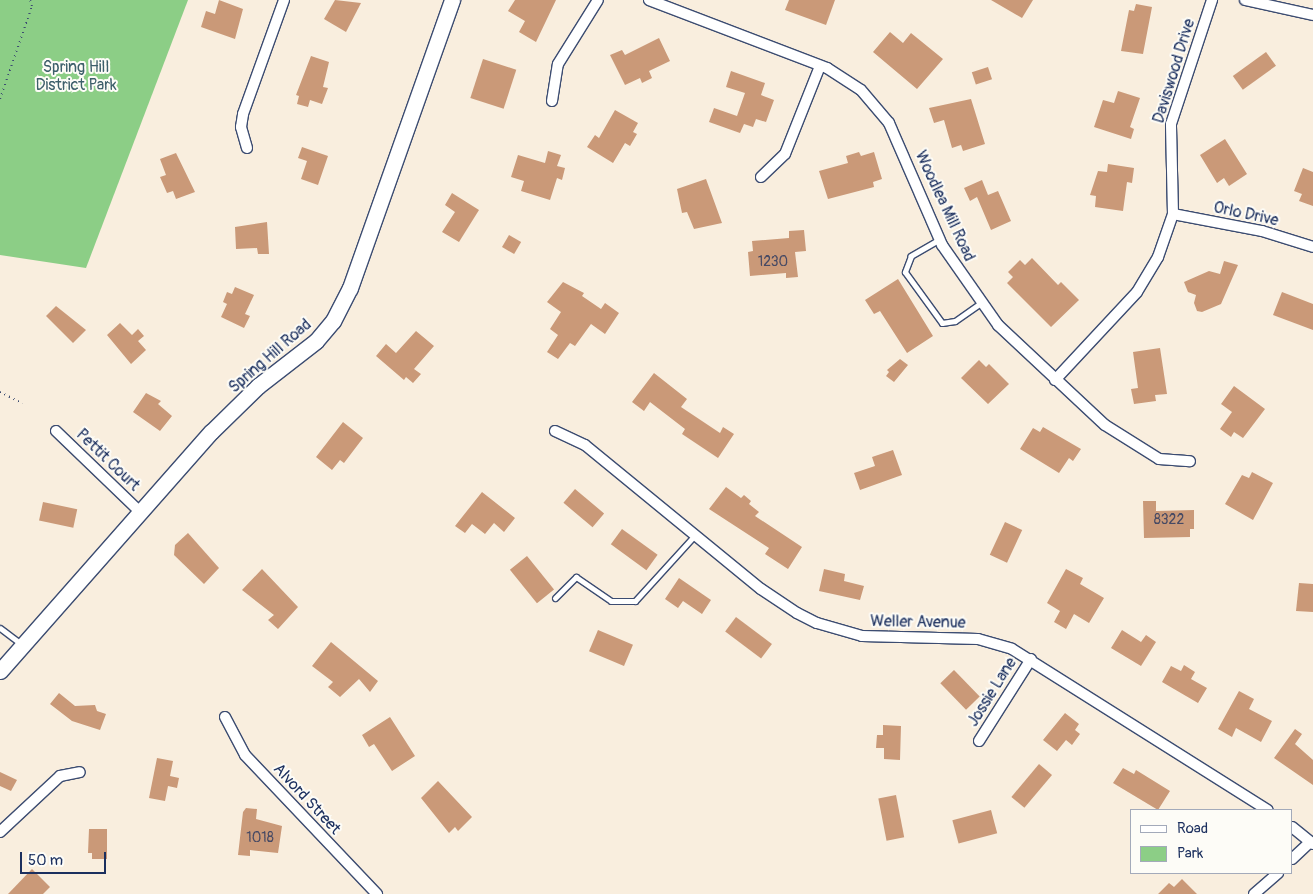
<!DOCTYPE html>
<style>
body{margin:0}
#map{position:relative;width:1313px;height:894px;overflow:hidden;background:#f9eede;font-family:Pangolin,sans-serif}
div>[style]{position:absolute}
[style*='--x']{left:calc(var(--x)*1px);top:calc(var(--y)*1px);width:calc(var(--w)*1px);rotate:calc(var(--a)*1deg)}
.green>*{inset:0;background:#8cce86}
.building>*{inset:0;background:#ca9978;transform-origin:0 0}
.path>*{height:2px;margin-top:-1px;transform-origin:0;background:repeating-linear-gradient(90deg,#3c4c71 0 1px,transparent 0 5px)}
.roads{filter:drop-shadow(1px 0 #3c4c71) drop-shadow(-1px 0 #3c4c71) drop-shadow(0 1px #3c4c71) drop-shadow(0 -1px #3c4c71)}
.service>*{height:5px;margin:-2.5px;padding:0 2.5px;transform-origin:2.5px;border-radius:2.5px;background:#fff}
.minor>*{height:10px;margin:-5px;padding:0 5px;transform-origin:5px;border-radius:5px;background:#fff}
.secondary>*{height:15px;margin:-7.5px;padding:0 7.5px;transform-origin:7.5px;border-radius:7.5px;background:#fff}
span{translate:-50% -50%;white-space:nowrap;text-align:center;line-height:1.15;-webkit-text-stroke:4px #fdfcf7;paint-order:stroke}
.number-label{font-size:14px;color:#474a64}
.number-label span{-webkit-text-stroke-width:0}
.park-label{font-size:16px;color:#3d5f6a}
.street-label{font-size:16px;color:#1b2f5e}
.legend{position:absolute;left:1130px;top:809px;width:162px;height:65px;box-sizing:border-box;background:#fdfcf7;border:1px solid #a3aaba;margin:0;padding:6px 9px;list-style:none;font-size:15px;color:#1b2f5e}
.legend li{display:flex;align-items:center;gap:10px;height:25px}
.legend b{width:25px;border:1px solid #a3aaba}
.scale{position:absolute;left:20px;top:852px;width:86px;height:22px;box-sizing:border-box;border:2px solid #1b2f5e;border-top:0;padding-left:6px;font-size:15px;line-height:18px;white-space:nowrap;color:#1b2f5e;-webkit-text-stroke:4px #fdfcf7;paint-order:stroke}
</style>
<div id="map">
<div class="green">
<div style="clip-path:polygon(0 0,188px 0,86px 268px,0 255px)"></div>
</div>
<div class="building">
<div style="clip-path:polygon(219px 0,243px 9px,235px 39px,201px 27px,206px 11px,215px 14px)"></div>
<div style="clip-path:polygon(335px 0,361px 3px,346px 32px,324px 19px)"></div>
<div style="clip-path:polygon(515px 0,556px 0,536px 42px,519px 32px,525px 21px,508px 11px)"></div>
<div style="clip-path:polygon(789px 0,835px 0,826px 25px,785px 10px)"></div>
<div style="clip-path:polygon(991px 0,1033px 0,1022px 18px)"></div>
<div style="clip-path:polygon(1136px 4px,1152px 7px,1143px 54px,1121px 51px,1129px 10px,1134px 11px)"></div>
<div style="clip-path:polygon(890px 32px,903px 43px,911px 33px,943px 59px,917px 89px,873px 52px)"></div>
<div style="clip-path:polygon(659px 38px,670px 61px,649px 71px,652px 78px,642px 83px,640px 78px,625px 85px,610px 55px,622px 50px,625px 55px)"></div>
<div style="left:1266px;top:52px;width:17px;height:41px;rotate:54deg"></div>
<div style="clip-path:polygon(311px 56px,329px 62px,323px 87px,328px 88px,322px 104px,310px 100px,308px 107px,297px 104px,299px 96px,296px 95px)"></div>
<div style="left:483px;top:59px;width:35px;height:41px;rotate:18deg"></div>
<div style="left:988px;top:67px;width:13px;height:17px;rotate:72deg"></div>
<div style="clip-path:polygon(731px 71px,765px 83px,761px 95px,774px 100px,766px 122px,756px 119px,753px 127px,744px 124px,740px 133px,709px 122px,714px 108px,737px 116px,745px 93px,726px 87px)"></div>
<div style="clip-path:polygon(1118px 91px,1140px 98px,1130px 127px,1134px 129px,1131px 139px,1094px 127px,1103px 100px,1114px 103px)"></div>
<div style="clip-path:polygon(971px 99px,985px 144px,963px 151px,961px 145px,952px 148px,944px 120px,934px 123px,929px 108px)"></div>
<div style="clip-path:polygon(615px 110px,638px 123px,633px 132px,637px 134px,630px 146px,625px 143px,613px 163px,587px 147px,595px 135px,599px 138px)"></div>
<div style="clip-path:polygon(1225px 139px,1247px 174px,1229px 186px,1224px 178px,1217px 183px,1200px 155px)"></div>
<div style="clip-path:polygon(302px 147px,328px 156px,318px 185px,301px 179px,307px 161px,298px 158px)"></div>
<div style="clip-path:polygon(548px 151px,561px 155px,557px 166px,565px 168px,562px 180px,557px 178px,550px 200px,521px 191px,524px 181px,511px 177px,518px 155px,545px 163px)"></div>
<div style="clip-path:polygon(859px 152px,861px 156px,874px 152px,882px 179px,873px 182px,874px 187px,828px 199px,819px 171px,848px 163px,846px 156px)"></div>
<div style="clip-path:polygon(176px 153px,195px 192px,176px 199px,173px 191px,167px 193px,160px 177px,166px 175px,160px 159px)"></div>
<div style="clip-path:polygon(1108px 164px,1134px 168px,1132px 183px,1127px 182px,1123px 211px,1095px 207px,1096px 196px,1090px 195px,1098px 171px,1107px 172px)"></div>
<div style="clip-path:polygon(1303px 168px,1313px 172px,1313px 206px,1299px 201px,1302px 194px,1294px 191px)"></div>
<div style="clip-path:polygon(706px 179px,722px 223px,694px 229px,687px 212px,682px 213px,677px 189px)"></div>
<div style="clip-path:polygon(982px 180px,988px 195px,998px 191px,1011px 221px,991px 230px,977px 197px,970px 201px,964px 188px)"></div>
<div style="clip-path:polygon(452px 193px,479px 210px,459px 242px,442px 232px,455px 212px,445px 205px)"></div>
<div style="clip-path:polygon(267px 222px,269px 254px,258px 254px,257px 248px,236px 249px,235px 227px)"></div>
<div style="clip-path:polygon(804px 230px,806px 251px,795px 252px,798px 277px,786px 278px,786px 273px,750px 276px,748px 252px,753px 251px,752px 241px,789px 238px,789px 231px)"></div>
<div style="left:509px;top:235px;width:14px;height:14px;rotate:30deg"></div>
<div style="clip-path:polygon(1032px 258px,1058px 285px,1061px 282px,1079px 300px,1051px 327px,1007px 283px,1013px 277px,1008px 272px,1020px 260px,1025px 265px)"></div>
<div style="clip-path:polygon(1224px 261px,1238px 265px,1221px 304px,1202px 312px,1197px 311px,1194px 303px,1196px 295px,1188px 292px,1184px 282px,1209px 271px,1220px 274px)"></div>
<div style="clip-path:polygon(898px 279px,933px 336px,907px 353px,880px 311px,874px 314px,865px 300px)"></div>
<div style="clip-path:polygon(563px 282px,584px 293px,582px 296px,601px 309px,605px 303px,619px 313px,605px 334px,591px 324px,575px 346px,570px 343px,558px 359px,547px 352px,558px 335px,550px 329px,561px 312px,547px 302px)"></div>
<div style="clip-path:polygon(235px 287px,254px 295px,245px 314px,250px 316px,244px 328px,221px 317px,227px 304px,223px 302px,227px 292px,232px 294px)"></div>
<div style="clip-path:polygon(1282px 292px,1313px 304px,1313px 330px,1273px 315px)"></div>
<div style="clip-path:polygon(56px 306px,86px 330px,73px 343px,46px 316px)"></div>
<div style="clip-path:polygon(120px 323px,132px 335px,138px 329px,144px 336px,138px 341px,146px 350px,131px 364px,107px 335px)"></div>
<div style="clip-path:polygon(416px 331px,434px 346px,414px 369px,421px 374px,413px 383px,406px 377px,404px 380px,376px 356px,386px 344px,396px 353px)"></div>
<div style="clip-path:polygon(1160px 348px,1167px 394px,1155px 395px,1156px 401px,1134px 404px,1131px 389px,1138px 388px,1133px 352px)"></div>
<div style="clip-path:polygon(900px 359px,908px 365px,894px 382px,886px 376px,889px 372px,887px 370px)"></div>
<div style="clip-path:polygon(979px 360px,986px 367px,989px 364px,1009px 384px,988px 404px,961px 378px)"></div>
<div style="clip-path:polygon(654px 373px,687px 399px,681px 407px,720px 433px,723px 427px,734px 434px,718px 458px,682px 434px,685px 429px,650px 402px,644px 411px,632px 402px)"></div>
<div style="clip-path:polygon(1234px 386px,1265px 409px,1243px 438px,1234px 432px,1231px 437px,1220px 429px,1232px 412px,1221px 404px)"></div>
<div style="clip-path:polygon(146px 393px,161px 401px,158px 404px,172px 416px,160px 431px,133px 412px)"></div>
<div style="clip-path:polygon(343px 422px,363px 438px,344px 463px,340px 460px,332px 470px,316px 457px)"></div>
<div style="clip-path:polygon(1043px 427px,1081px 449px,1073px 461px,1069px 458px,1059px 473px,1020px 449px,1033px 428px,1040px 432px)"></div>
<div style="clip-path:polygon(893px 450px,902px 475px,860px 490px,854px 473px,875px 466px,872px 457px)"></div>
<div style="clip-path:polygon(1252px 472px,1273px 483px,1253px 520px,1225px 504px,1242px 475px,1249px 478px)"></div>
<div style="clip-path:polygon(726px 487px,741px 498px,744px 495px,751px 501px,749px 504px,759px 512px,755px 516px,802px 547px,788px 569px,765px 554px,769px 548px,709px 509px)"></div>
<div style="left:575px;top:489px;width:38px;height:18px;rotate:40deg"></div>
<div style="clip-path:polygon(482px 492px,515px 518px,504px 532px,494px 523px,485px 534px,472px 524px,465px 533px,455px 526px)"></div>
<div style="clip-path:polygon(1143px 501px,1156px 501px,1156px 511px,1194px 510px,1194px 529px,1190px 529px,1190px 537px,1144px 538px)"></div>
<div style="left:43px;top:502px;width:35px;height:19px;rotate:12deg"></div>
<div style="left:1005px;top:522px;width:19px;height:36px;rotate:25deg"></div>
<div style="left:622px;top:529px;width:44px;height:19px;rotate:36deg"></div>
<div style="clip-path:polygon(188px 533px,219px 568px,204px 584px,174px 555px,175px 545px)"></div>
<div style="left:527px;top:556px;width:43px;height:22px;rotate:51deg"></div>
<div style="clip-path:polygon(262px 569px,298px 607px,278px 629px,268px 620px,274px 615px,242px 590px)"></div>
<div style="clip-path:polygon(824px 569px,845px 574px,844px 581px,864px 586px,860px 600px,819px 591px)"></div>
<div style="clip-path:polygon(1066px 569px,1083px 578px,1080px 584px,1104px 598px,1089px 623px,1074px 614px,1066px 629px,1054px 622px,1060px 611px,1047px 603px)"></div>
<div style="clip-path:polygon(679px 578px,711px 600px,702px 614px,683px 601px,678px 608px,665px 599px)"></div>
<div style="clip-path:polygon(1299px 583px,1313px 584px,1313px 612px,1296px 611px)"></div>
<div style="left:736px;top:617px;width:45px;height:18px;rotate:37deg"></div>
<div style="left:598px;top:630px;width:38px;height:23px;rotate:23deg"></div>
<div style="clip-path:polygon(1122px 630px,1141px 642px,1146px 635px,1156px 642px,1141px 666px,1111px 648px)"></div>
<div style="clip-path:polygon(331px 642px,378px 681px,370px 692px,359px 679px,340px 697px,328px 687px,333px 682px,312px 666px)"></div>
<div style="clip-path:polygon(1184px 665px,1195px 672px,1191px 679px,1207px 688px,1198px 703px,1162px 682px,1171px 666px,1181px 671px)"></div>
<div style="left:954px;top:670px;width:37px;height:19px;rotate:46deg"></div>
<div style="clip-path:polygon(1239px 691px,1254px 699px,1249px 709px,1272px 721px,1261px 742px,1236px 728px,1232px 737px,1218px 729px)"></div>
<div style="clip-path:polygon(59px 693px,75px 706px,95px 705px,97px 711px,106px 714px,100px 730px,72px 721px,50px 704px)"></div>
<div style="clip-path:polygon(1065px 713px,1079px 724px,1075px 730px,1080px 734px,1072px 745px,1066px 740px,1057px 751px,1043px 740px)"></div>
<div style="clip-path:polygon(390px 717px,415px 756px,392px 771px,374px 744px,369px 747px,362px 735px)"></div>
<div style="clip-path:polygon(883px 725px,901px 726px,900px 760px,884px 759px,884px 748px,876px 748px,877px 735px,883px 735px)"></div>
<div style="clip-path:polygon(1295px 729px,1302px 734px,1295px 744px,1313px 760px,1313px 785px,1274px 758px)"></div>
<div style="clip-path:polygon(157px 758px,173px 761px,170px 776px,179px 778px,177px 788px,168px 786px,165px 801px,149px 798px)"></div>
<div style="left:1039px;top:764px;width:17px;height:43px;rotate:40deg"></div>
<div style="clip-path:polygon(1123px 768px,1134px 774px,1136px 770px,1170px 791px,1158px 810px,1113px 783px)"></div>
<div style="clip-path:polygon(0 772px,17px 780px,11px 791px,0 786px)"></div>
<div style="clip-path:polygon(438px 781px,472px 817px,458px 831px,455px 827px,449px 833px,421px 798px)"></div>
<div style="left:896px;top:795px;width:43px;height:18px;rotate:79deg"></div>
<div style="clip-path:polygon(246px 808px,257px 809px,256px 819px,282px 826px,278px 853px,250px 850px,250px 856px,238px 855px,243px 812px)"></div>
<div style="left:991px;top:810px;width:24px;height:40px;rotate:75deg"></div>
<div style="clip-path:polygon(89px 829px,107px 829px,107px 859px,92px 859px,92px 853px,88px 853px)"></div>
<div style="clip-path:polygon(32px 869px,50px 887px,43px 894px,8px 894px)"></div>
<div style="clip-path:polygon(1182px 879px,1197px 894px,1158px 894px,1169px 883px,1174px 887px)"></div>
</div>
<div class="path">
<div style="--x:0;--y:99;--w:98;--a:-71"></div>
<div style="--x:32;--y:6;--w:6;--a:-108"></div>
<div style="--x:0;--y:392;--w:25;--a:27"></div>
</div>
<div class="roads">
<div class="service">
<div style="--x:940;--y:239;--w:34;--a:150"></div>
<div style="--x:911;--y:256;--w:17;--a:111"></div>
<div style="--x:905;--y:272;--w:63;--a:54"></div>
<div style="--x:942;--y:323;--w:13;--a:-9"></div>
<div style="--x:955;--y:321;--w:32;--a:-35"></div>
<div style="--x:555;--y:598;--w:30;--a:-45"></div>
<div style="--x:576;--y:577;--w:42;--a:34.4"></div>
<div style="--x:611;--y:601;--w:24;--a:0"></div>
<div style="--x:635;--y:601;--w:89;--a:-47.7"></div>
<div style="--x:0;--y:628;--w:26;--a:37"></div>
</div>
<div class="minor">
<div style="--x:649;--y:0;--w:191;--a:20.9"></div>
<div style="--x:827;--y:68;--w:40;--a:32.9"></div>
<div style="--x:861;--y:90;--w:43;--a:49.7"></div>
<div style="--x:889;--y:123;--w:133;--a:66.5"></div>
<div style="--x:942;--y:245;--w:98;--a:55"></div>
<div style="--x:998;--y:325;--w:146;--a:43.1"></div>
<div style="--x:1105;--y:425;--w:64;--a:32.2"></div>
<div style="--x:1159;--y:459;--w:31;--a:4"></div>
<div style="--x:1245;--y:0;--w:70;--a:12.4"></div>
<div style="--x:552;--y:101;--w:37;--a:-81"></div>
<div style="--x:558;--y:64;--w:75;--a:-58"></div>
<div style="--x:247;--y:148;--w:22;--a:-106"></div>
<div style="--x:241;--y:127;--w:13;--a:-81"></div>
<div style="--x:243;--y:114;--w:121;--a:-70.2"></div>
<div style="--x:761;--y:177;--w:33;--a:-44"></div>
<div style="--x:785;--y:154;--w:95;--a:-68.3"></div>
<div style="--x:1173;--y:214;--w:91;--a:10.8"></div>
<div style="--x:1262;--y:231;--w:53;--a:17.4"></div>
<div style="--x:1055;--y:380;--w:120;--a:-47"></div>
<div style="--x:1137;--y:292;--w:41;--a:-59"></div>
<div style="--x:1158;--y:257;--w:46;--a:-70.8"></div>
<div style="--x:1173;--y:214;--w:90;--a:-91.3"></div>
<div style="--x:1171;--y:124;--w:131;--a:-71.7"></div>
<div style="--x:56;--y:431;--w:115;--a:43.9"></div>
<div style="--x:555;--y:431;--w:33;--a:25"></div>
<div style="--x:585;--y:445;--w:227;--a:39.3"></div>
<div style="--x:761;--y:589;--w:43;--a:33.7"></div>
<div style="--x:797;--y:613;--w:22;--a:27"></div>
<div style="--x:817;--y:623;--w:47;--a:16.1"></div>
<div style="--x:862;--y:636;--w:116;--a:1.5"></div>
<div style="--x:978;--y:639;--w:35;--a:16"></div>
<div style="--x:1012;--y:649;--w:302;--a:32.2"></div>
<div style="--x:225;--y:717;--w:43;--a:62.2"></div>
<div style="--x:245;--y:755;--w:192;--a:46.5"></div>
<div style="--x:979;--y:741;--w:97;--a:-57.6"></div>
<div style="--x:1292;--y:827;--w:27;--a:39"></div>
<div style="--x:0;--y:832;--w:82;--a:-43"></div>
<div style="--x:60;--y:776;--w:20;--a:-11"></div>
<div style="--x:1292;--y:859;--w:25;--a:-43"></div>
<div style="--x:1254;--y:894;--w:32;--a:-41"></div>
</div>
<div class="secondary">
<div style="--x:0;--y:671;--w:319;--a:-48.6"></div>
<div style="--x:211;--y:432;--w:66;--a:-44.4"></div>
<div style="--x:258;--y:386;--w:73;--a:-37.8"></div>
<div style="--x:316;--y:341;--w:26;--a:-50"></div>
<div style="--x:333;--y:321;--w:37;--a:-63"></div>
<div style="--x:350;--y:288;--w:306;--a:-70.5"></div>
</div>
</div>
<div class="number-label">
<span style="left:773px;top:262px">1230</span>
<span style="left:1169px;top:520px">8322</span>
<span style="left:260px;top:838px">1018</span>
</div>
<div class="park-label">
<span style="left:76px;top:76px">Spring Hill<br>District Park</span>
</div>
<div class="street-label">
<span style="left:1174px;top:71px;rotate:-73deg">Daviswood Drive</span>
<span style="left:945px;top:206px;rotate:65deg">Woodlea Mill Road</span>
<span style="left:1246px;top:214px;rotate:12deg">Orlo Drive</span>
<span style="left:270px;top:356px;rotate:-41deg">Spring Hill Road</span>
<span style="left:108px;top:460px;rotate:44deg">Pettit Court</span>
<span style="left:918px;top:622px;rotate:1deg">Weller Avenue</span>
<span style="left:992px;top:692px;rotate:-58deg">Jossie Lane</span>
<span style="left:307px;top:799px;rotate:47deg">Alvord Street</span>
</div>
<ul class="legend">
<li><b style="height:6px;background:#fff"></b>Road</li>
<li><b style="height:14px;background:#8cce86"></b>Park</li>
</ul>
<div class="scale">50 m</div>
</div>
